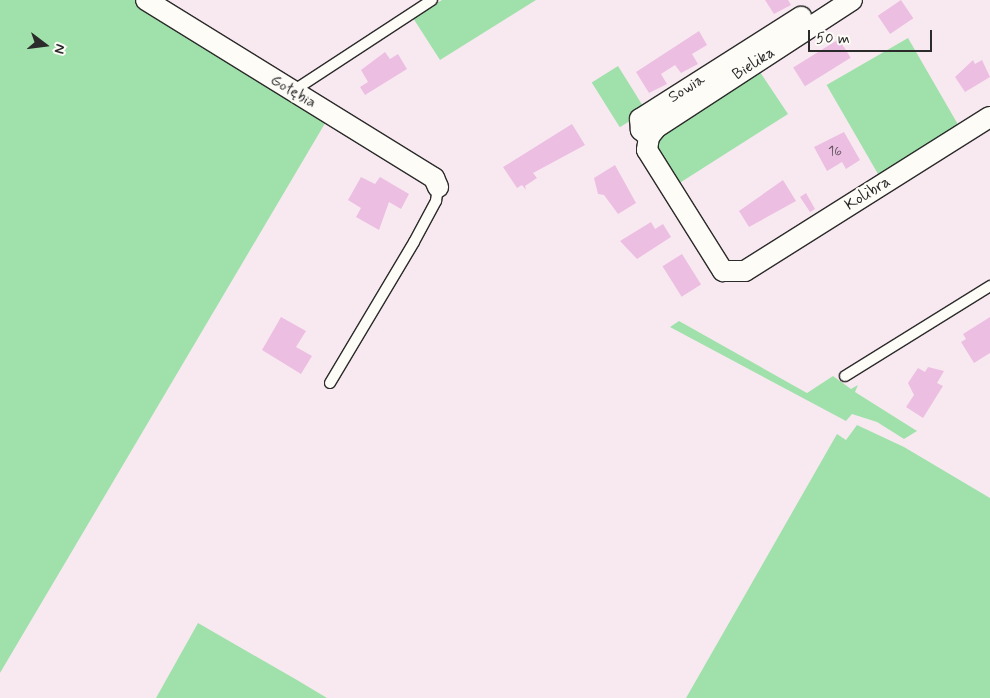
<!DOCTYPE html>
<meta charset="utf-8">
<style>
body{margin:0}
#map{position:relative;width:990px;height:698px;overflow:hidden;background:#f8e9f1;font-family:Mynerve,sans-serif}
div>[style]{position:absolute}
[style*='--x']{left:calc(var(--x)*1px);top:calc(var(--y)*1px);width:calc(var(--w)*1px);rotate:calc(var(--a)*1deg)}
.green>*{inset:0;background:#a0e1ab;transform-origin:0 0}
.building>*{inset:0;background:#ecbee2;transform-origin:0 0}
.roads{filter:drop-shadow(1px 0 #2b2b2b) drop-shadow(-1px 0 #2b2b2b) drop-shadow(0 1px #2b2b2b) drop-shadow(0 -1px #2b2b2b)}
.service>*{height:10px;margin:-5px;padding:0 5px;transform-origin:5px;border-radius:5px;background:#fdfcf7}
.minor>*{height:20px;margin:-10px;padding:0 10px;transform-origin:10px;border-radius:10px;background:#fdfcf7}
span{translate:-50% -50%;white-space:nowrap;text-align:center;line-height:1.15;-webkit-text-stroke:4.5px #fdfcf7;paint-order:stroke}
.number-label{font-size:14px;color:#5b5059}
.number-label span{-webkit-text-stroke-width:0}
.street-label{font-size:16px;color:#2b2b2b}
.north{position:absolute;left:20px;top:20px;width:50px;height:50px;-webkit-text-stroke:4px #fdfcf7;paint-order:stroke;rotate:105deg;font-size:14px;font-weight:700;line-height:20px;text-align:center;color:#2b2b2b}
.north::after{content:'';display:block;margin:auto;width:18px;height:22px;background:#2b2b2b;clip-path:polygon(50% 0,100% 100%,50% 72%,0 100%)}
.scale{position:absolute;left:808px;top:30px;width:124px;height:22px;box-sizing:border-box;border:2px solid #2b2b2b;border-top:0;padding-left:6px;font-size:15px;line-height:18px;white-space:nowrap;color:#2b2b2b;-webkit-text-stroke:4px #fdfcf7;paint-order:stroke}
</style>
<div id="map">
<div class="green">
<div style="clip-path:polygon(0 0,135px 0,327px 120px,0 673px)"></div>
<div style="clip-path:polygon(442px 0,536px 0,440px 60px,413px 18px)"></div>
<div style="left:908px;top:38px;width:104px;height:94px;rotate:60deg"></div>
<div style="left:618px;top:66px;width:53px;height:31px;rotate:58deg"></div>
<div style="clip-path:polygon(756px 66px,788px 114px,678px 184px,658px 151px,661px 129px)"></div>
<div style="clip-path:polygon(679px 321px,807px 393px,833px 376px,851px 389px,858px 385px,855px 392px,917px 431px,904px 439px,877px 422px,852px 414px,846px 421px,670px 327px)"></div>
<div style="clip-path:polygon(857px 425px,904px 447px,990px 498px,990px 698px,686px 698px,837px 434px,846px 440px)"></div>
<div style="clip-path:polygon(198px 623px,297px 680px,327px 698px,156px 698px)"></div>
</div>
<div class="building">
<div style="clip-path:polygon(765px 0,788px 0,791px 5px,774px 14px)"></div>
<div style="left:901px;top:0;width:22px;height:28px;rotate:56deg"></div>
<div style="clip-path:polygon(699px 31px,707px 45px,692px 54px,698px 64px,681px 73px,675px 65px,661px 74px,667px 84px,649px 93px,636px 72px)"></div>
<div style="left:839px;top:39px;width:22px;height:54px;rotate:58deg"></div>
<div style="clip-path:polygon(385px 52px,390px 59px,398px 54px,407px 69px,365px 95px,360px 87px,368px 82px,361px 70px)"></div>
<div style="clip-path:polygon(973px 60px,975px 64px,982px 60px,990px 77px,965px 92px,955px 77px)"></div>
<div style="clip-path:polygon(572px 124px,585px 145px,533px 173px,537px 178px,525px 186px,526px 190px,522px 185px,517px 188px,503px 167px)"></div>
<div style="clip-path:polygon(844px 132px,860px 160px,846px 169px,842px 162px,827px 171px,814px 147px)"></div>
<div style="clip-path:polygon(615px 165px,636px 203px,618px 214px,604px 195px,598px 194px,594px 178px)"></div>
<div style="clip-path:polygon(361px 177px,375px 184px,380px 177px,409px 194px,401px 209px,389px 202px,379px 230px,356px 217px,361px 208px,348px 200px)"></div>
<div style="clip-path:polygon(783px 180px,796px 201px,749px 227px,739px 211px)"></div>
<div style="clip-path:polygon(806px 193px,815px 209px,810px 212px,800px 197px)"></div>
<div style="clip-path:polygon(651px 222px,655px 229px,663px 224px,671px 237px,637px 259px,620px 241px)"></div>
<div style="left:682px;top:254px;width:36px;height:23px;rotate:58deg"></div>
<div style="clip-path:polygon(281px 317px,306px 331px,296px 347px,312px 356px,301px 374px,262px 350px)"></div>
<div style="clip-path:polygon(990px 317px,990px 353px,974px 363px,961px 342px,966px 339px,963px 334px)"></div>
<div style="clip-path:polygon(928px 367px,944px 371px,937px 383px,943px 386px,923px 418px,906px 407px,914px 395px,908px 383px,918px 368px,925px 372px)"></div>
</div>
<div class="roads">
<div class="service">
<div style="--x:293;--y:91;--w:166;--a:-33.2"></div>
<div style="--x:845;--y:376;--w:171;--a:-31.8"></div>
<div style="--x:330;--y:383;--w:164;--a:-59.2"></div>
<div style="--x:414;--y:242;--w:47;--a:-61.8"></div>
<div style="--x:436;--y:201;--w:14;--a:-82"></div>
</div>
<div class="minor">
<div style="--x:146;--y:0;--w:339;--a:31.7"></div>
<div style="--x:434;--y:178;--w:10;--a:66"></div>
<div style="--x:852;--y:0;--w:234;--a:146.9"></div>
<div style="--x:656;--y:128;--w:11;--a:128"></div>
<div style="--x:649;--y:137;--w:13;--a:99"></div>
<div style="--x:647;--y:150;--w:143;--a:57.9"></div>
<div style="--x:723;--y:271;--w:22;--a:0"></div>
<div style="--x:745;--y:271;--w:289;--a:-32.2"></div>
<div style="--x:649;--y:137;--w:11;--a:-139"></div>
<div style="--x:641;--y:130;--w:11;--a:-95"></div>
<div style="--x:640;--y:119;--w:191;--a:-32.4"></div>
</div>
</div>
<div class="number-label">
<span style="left:835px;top:151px">16</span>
</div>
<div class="street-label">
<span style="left:754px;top:64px;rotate:-33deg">Bielika</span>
<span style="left:687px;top:89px;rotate:-32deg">Sowia</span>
<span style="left:293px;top:92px;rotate:31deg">Gołębia</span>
<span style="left:868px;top:194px;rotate:-32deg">Kolibra</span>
</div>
<div class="north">N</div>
<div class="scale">50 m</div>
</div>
